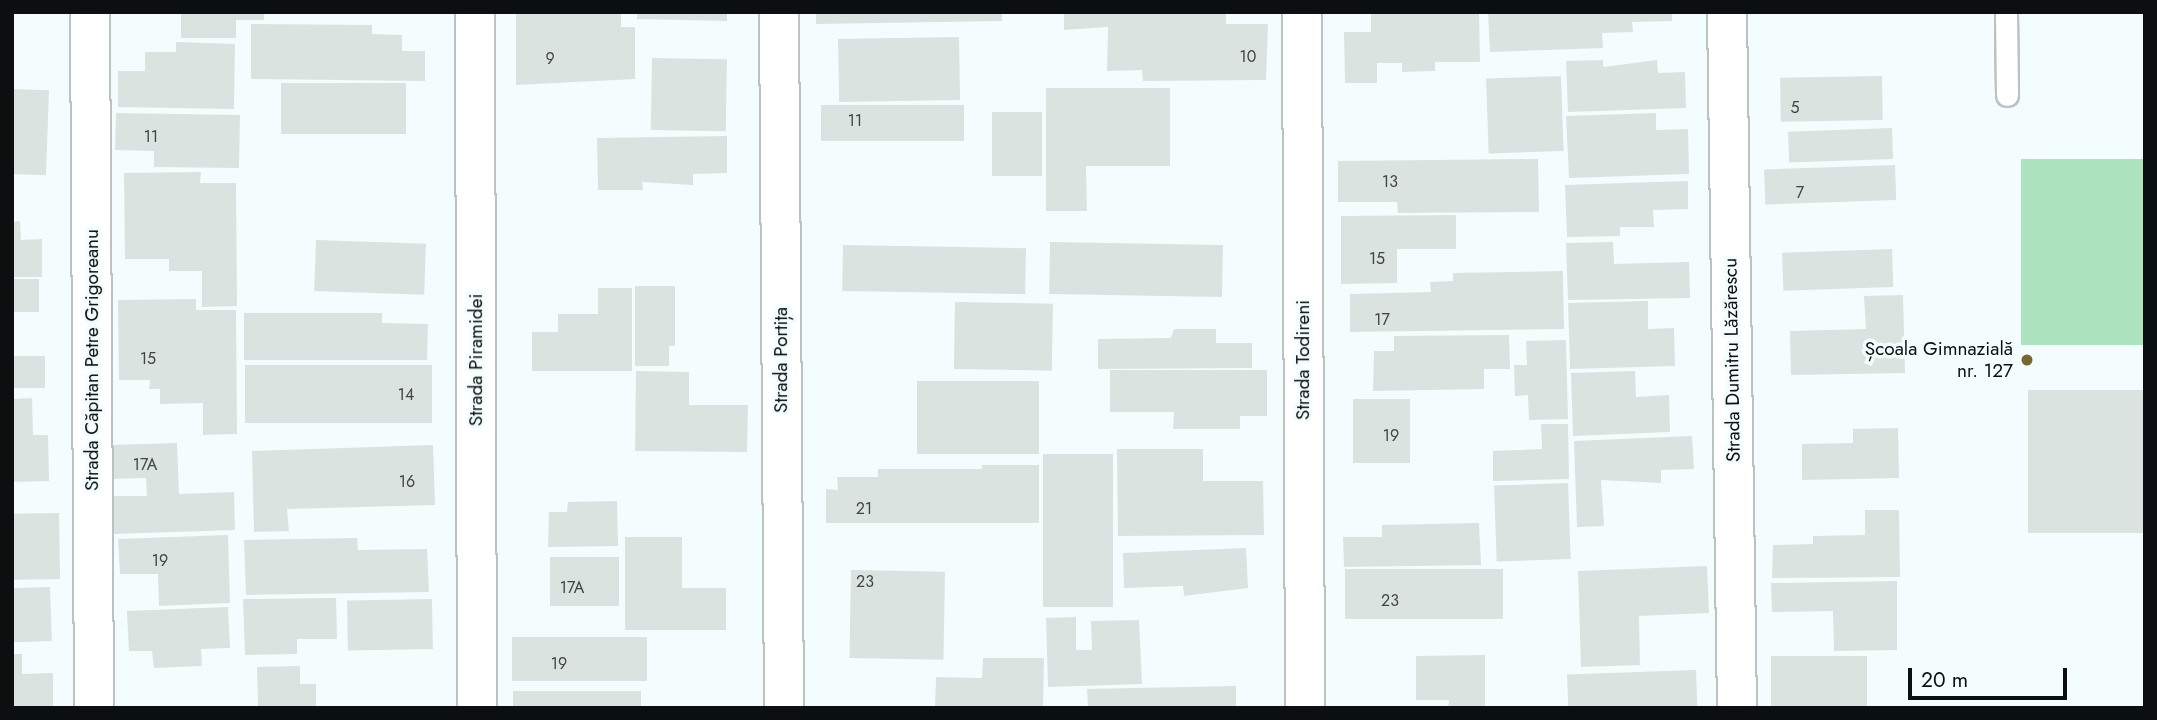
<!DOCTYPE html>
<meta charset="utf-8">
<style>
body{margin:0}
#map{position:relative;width:2157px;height:720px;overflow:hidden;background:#f4fdfd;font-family:Jost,sans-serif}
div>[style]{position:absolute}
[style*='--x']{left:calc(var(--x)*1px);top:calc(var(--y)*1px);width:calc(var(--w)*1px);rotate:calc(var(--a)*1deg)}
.green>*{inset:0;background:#aee3bf;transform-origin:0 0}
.building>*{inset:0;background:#dbe3e1;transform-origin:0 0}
.roads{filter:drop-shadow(2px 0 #bac2c2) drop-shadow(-2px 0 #bac2c2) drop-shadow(0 2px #bac2c2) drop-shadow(0 -2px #bac2c2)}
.service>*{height:21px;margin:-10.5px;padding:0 10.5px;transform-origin:10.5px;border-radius:10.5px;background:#fff}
.minor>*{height:38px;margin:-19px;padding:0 19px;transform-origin:19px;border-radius:19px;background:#fff}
.dots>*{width:19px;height:19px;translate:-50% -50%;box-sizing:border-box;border:4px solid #f4fdfd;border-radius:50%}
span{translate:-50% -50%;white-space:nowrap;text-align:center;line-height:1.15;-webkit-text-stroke:7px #f4fdfd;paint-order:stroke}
.number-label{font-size:16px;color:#404444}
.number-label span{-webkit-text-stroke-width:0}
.poi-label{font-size:19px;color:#0c0f0f}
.right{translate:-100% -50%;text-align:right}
.street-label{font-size:19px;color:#0c0f0f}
.frame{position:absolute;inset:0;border:14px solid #0c0f0f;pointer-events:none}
.scale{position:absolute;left:1908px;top:668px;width:159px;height:32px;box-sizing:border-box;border:4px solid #0c0f0f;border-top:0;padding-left:9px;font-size:21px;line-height:24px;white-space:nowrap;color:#0c0f0f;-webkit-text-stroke:5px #f4fdfd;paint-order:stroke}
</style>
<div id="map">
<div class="green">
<div style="left:2145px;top:159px;width:186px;height:124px;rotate:90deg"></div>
</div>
<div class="building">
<div style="clip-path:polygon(181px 12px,264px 12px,264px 20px,236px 20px,236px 38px,181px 38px)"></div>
<div style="clip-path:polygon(516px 12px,621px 12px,621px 27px,635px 27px,635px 79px,516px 85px)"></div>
<div style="clip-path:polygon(637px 12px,727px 12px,727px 21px,637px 19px)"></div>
<div style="clip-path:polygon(816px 12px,1002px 12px,1002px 21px,816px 24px)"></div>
<div style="clip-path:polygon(1064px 12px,1226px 12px,1226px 24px,1268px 24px,1266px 80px,1143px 81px,1142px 70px,1107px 71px,1108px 27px,1064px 30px)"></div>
<div style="clip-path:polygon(1371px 12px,1479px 12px,1480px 62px,1435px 62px,1435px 71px,1402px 72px,1402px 63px,1377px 63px,1377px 83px,1345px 83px,1344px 32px,1371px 32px)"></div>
<div style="clip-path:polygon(1488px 12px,1672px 12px,1672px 21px,1632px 22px,1633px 32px,1602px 33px,1603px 48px,1490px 52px)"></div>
<div style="clip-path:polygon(251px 24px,372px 25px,372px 34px,402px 35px,402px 51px,425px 51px,425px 81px,251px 79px)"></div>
<div style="left:959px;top:37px;width:63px;height:121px;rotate:89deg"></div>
<div style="clip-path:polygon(176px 42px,235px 44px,234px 109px,118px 107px,118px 71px,145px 71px,145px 52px,176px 52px)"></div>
<div style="left:652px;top:58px;width:75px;height:72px;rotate:1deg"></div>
<div style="clip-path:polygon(1603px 60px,1603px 67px,1657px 60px,1658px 73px,1685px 72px,1686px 108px,1568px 112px,1566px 61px)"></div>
<div style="left:1561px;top:76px;width:75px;height:75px;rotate:88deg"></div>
<div style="left:1882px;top:76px;width:44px;height:102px;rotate:89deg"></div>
<div style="left:281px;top:83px;width:125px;height:51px"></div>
<div style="clip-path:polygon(1046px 88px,1170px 88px,1170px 166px,1086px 166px,1087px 211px,1046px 211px)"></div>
<div style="left:12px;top:89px;width:37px;height:85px;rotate:2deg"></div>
<div style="left:821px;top:105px;width:143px;height:36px"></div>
<div style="left:992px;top:112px;width:50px;height:64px"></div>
<div style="clip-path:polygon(116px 113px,240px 115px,239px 168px,154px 167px,154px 151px,115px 150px)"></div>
<div style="clip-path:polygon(1656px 113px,1656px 130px,1688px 129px,1689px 174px,1569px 178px,1566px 116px)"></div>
<div style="left:1892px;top:128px;width:31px;height:104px;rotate:88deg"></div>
<div style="clip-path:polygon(727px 136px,727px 173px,693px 174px,693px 185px,642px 182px,643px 190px,598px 190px,597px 138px)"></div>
<div style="clip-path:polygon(1538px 159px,1539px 212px,1398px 213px,1397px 202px,1338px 202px,1338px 161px)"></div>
<div style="left:1895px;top:165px;width:35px;height:131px;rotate:88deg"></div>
<div style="clip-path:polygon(201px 172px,200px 183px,236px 183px,237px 306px,202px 307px,202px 271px,169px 271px,169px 259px,125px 259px,124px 173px)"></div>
<div style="clip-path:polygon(1688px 181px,1688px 209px,1653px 210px,1654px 227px,1620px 227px,1620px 236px,1567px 237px,1565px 185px)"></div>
<div style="clip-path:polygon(1456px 215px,1456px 249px,1397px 249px,1397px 283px,1341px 284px,1341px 216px)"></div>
<div style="clip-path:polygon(20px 221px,21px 240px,42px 239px,42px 277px,12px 277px,12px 222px)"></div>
<div style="left:316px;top:240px;width:110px;height:51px;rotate:2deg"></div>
<div style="left:1050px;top:242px;width:173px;height:52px;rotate:1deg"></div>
<div style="clip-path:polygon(1613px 242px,1614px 264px,1689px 262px,1690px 298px,1568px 300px,1566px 243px)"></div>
<div style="left:843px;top:245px;width:183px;height:46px;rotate:1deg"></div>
<div style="left:1892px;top:249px;width:38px;height:110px;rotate:88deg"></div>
<div style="clip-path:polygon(1563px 271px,1564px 329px,1350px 332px,1350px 294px,1431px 292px,1430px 282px,1453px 281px,1453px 273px)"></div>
<div style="left:12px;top:279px;width:27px;height:33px"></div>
<div style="clip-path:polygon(635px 286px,675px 286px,675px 346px,669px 346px,669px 366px,635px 366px)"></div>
<div style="clip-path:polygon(598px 288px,632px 288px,632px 371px,532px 371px,532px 332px,558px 332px,558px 314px,598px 314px)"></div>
<div style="clip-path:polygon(1903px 295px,1905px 373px,1791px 375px,1790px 331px,1866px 329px,1864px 296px)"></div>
<div style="clip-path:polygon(196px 299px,196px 310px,236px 310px,237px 434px,203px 435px,203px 403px,160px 404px,160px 389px,149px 389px,150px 380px,119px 380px,118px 300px)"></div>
<div style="clip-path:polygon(1648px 301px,1648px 329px,1674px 328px,1675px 366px,1570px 369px,1568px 303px)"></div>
<div style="left:955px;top:302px;width:98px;height:67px;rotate:1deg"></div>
<div style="clip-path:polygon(244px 313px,382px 313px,382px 323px,428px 324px,427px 360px,244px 360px)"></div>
<div style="clip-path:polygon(1174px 329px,1216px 329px,1216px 343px,1252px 343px,1252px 368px,1098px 369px,1098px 339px,1171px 338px)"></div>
<div style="clip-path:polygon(1509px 335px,1510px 369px,1484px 369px,1484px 389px,1373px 391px,1374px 351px,1394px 351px,1394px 336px)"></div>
<div style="clip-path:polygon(1566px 340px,1568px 419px,1529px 420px,1528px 395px,1515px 396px,1514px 365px,1527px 365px,1526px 341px)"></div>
<div style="left:45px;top:356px;width:32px;height:33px;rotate:90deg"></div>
<div style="left:245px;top:365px;width:187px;height:58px"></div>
<div style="clip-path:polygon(1110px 370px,1267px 370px,1267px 416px,1240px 416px,1240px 429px,1173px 429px,1174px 412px,1110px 412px)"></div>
<div style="clip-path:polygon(636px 371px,689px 372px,689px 405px,748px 405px,747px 452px,635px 451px)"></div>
<div style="clip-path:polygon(1635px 371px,1636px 397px,1669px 395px,1670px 432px,1573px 436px,1571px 373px)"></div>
<div style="left:917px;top:381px;width:122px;height:73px"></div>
<div style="left:2028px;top:390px;width:117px;height:143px"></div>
<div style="clip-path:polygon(32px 398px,33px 435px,48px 435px,49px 481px,12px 482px,12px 399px)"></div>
<div style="left:1353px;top:399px;width:57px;height:64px"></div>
<div style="clip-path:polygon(1541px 424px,1568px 424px,1569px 479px,1493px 481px,1493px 451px,1542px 449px)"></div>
<div style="clip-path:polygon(1898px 428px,1899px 478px,1802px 480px,1802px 444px,1853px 443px,1853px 429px)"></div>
<div style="clip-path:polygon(1692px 436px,1694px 469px,1661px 470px,1661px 483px,1601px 480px,1604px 526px,1577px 527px,1574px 441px)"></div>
<div style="clip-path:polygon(177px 443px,179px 494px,234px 492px,235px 530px,114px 534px,113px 496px,147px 496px,146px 478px,111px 479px,111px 445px)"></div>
<div style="clip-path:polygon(433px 445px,435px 505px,287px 509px,289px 531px,254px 532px,252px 451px)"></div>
<div style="clip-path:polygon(1117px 449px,1203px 449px,1203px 481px,1263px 481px,1264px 535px,1118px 536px)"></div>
<div style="left:1043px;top:454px;width:70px;height:153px"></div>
<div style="clip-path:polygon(982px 465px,1039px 465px,1039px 523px,826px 523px,826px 489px,838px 490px,837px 477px,878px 477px,878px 469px,982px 469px)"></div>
<div style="left:1568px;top:483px;width:76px;height:74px;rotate:88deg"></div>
<div style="clip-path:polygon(617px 501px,618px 546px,548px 547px,549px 512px,567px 512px,568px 502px)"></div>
<div style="clip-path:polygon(1865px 510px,1899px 510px,1900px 577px,1772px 578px,1773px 545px,1813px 544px,1813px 536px,1865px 535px)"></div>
<div style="left:59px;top:513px;width:66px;height:47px;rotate:89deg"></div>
<div style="clip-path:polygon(1479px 523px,1481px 565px,1344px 567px,1343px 537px,1382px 537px,1382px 525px)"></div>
<div style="clip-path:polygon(228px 535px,230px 603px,159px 606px,158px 574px,120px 574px,118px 539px)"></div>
<div style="clip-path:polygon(625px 537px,682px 537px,682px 588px,726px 588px,726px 630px,625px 630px)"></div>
<div style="clip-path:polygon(357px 538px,358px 550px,427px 549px,429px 592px,246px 595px,244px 540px)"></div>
<div style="clip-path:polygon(1246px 548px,1248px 588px,1184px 596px,1183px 586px,1124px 588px,1123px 553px)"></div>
<div style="left:550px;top:557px;width:69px;height:49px"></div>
<div style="clip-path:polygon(1707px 566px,1709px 613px,1639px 616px,1640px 665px,1581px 667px,1578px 571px)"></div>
<div style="left:1503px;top:569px;width:50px;height:158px;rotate:90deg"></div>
<div style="left:851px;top:570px;width:94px;height:88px;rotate:1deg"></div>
<div style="clip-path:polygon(1897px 581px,1897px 650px,1834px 651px,1833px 611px,1772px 612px,1771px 583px)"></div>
<div style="left:50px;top:587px;width:54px;height:38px;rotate:88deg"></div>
<div style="clip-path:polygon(336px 598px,337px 639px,297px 639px,297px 654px,245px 655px,243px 599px)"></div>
<div style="left:432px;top:599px;width:50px;height:85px;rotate:89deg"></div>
<div style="clip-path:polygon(228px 607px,230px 648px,201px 649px,202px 666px,154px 668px,152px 651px,129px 651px,127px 611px)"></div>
<div style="clip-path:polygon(1076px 617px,1076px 650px,1092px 650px,1091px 621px,1139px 620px,1142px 684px,1048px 687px,1046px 618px)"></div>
<div style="left:512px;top:637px;width:135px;height:44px"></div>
<div style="clip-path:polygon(12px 654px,22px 654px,22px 674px,53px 673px,53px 708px,12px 708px)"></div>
<div style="clip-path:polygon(1485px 655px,1485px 708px,1448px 708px,1449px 700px,1416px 700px,1416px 656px)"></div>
<div style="left:1867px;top:656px;width:52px;height:96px;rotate:90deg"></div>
<div style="clip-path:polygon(983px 658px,1044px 658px,1043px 708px,935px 708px,936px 677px,982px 678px)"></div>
<div style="clip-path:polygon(300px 666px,300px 684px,316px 684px,316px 708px,258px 708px,257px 667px)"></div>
<div style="left:1696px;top:670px;width:36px;height:129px;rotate:88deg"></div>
<div style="clip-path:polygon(1236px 686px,1236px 708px,1088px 708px,1087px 689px)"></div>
<div style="left:641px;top:691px;width:17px;height:128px;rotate:90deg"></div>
</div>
<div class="roads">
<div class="service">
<div style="--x:2006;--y:12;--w:83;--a:89.3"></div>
</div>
<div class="minor">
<div style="--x:90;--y:12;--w:696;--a:89.67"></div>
<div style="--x:475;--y:12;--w:696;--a:89.84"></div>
<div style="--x:779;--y:12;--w:696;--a:89.59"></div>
<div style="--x:1302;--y:12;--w:696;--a:89.75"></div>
<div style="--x:1727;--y:12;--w:696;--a:89.18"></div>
</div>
</div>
<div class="dots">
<div style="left:2027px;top:360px;background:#756835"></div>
</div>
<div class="number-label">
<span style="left:1248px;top:57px">10</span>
<span style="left:550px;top:59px">9</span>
<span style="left:1795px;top:108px">5</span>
<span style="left:855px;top:121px">11</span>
<span style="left:151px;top:137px">11</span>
<span style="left:1390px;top:182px">13</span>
<span style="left:1800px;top:193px">7</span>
<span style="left:1377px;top:259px">15</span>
<span style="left:1382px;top:320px">17</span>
<span style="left:148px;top:359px">15</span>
<span style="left:406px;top:395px">14</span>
<span style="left:1391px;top:436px">19</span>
<span style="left:145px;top:465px">17A</span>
<span style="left:407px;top:482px">16</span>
<span style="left:864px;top:509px">21</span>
<span style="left:160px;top:561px">19</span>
<span style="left:865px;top:582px">23</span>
<span style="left:572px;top:588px">17A</span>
<span style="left:1390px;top:601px">23</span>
<span style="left:559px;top:664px">19</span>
</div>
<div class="poi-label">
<span class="right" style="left:2013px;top:360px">Școala Gimnazială<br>nr. 127</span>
</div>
<div class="street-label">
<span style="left:92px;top:360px;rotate:-90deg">Strada Căpitan Petre Grigoreanu</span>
<span style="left:476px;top:360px;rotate:-90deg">Strada Piramidei</span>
<span style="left:781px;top:360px;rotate:-90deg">Strada Portița</span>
<span style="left:1303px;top:360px;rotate:-90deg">Strada Todireni</span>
<span style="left:1732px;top:360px;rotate:-91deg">Strada Dumitru Lăzărescu</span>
</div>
<div class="frame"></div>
<div class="scale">20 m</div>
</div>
